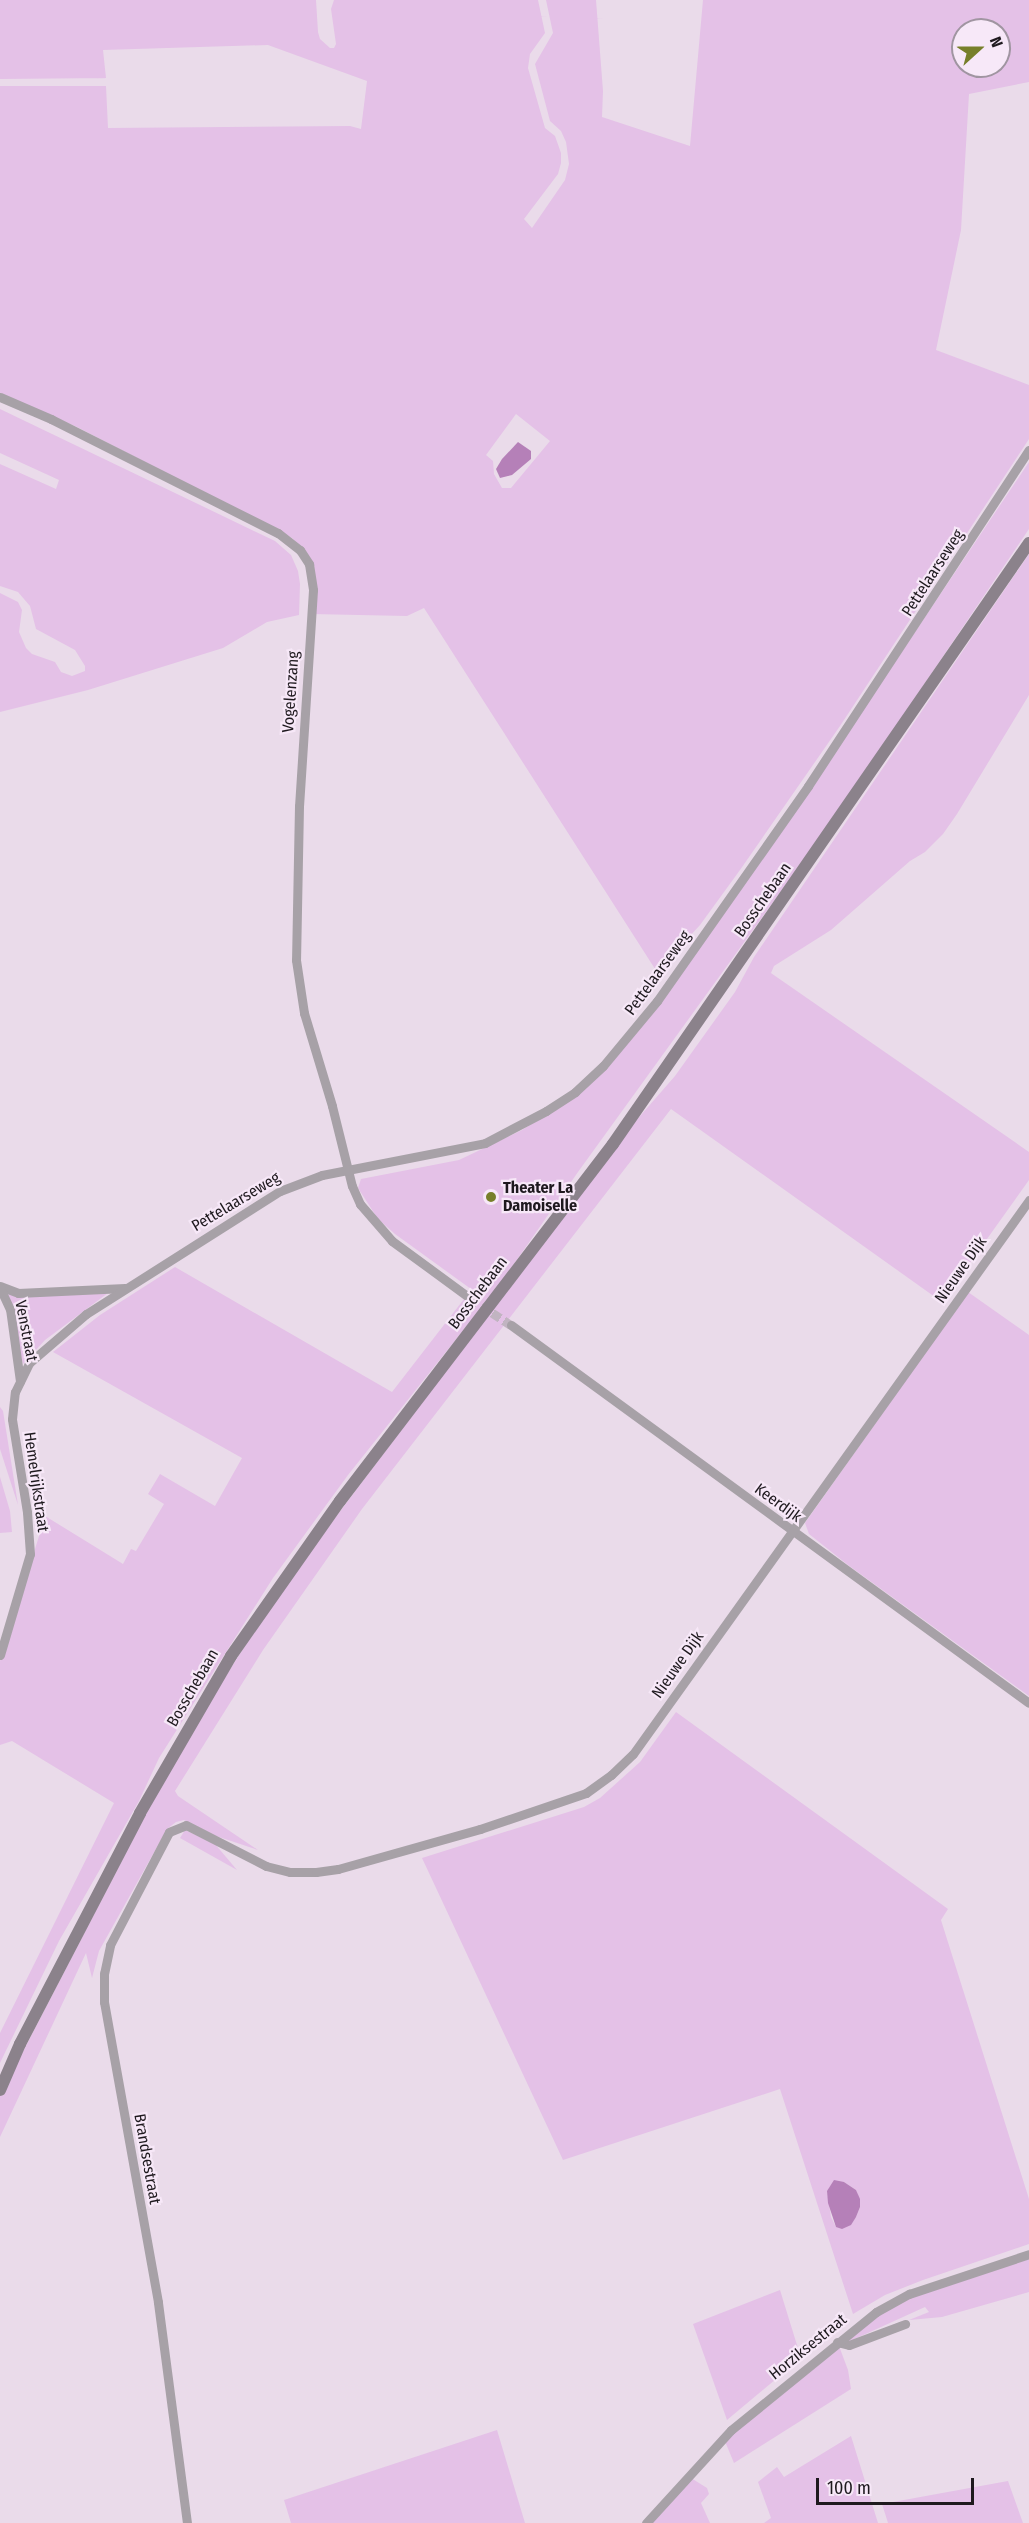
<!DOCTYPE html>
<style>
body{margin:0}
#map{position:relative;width:1029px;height:2523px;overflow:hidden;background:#eadbea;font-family:"Fira Sans Condensed",sans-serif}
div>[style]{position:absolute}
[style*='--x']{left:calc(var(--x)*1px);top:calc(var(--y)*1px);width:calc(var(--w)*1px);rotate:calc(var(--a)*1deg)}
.green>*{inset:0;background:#e4c1e7}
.water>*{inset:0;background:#b580b8}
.minor-tunnel>*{height:9px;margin-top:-4.5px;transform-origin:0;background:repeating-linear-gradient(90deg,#c1b4c1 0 9px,transparent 0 13.5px)}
.minor>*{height:9px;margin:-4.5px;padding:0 4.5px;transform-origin:4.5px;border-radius:4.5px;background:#a7a1a7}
.secondary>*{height:12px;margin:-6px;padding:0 6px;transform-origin:6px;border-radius:6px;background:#8b828b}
.dots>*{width:16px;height:16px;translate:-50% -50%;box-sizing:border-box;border:3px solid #f7e8f8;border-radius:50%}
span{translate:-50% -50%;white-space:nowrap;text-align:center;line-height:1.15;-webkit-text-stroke:4.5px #f7e8f8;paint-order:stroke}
.street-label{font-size:16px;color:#1e191e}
.poi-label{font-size:16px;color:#1e191e;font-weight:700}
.left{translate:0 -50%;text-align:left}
.north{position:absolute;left:951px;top:18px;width:60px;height:60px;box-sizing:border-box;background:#f7e8f8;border:2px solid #a095a1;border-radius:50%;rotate:69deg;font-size:16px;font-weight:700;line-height:24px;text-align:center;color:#1e191e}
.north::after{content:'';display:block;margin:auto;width:21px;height:27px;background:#777f2a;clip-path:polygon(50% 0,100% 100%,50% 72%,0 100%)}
.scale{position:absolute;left:816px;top:2478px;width:158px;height:27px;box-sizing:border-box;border:3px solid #1e191e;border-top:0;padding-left:8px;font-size:18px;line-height:21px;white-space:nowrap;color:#1e191e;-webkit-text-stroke:4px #f7e8f8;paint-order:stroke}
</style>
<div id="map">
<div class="green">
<div style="clip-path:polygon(evenodd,0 0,316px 0,318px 32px,320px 39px,330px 48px,334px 48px,336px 44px,331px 9px,334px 0,538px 0,545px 33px,530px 54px,528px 68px,545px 128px,555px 136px,561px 153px,561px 163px,558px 174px,524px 219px,532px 228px,565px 180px,569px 164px,566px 142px,561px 131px,550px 121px,535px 64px,553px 33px,546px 0,596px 0,603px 91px,602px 117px,690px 146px,703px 0,1029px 0,1029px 82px,969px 94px,961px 230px,936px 350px,1029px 385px,1029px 439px,840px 726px,740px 870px,700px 925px,657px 972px,424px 608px,407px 616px,311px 614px,311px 589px,302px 549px,292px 538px,77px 427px,0 393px,0 86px,106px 86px,108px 128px,350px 126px,361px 129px,367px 81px,268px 45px,103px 50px,106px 78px,0 79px,0 0,963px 30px,999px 30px,999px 66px,963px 66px,963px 30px,0 0,516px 414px,550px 441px,511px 488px,502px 488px,494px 474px,493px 461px,486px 455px,516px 414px)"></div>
<div style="clip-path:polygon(0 409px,275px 541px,291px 555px,298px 571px,300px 584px,299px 615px,267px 622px,223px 648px,88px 690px,0 712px,0 593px,18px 602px,22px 610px,19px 632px,26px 648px,32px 654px,55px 662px,61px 672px,72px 676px,85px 671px,85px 666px,75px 650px,36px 629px,30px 606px,18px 592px,0 586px,0 464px,56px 489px,59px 480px,0 453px)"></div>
<div style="clip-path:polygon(1029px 462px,1029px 529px,836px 815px,578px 1172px,500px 1284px,348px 1475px,273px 1578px,159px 1758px,139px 1801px,59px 1941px,0 2063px,0 2033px,114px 1803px,12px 1741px,0 1745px,0 1661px,40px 1533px,37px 1511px,123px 1564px,131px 1549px,136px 1551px,164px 1504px,148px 1494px,160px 1474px,215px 1506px,242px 1458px,53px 1352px,100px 1315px,175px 1267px,392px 1392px,464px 1299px,475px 1307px,482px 1297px,395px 1234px,378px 1219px,358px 1188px,361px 1179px,459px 1160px,522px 1130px,570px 1099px,626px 1045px,781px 832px)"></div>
<div style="clip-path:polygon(1029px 554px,1029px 695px,957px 814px,943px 834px,925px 852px,910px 861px,831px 930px,774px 966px,771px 973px,768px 971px,1029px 1152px,1029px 1180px,942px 1302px,671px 1109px,362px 1509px,263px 1650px,175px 1791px,178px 1796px,258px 1850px,213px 1835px,184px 1820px,176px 1822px,167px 1829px,99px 1951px,92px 1978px,86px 1953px,0 2137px,0 2096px,181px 1746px,257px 1627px,332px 1522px,627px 1131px,675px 1076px,735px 992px,754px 957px)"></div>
<div style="clip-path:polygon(968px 1292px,1029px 1335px,1029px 1696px,848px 1565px,809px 1534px,805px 1523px)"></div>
<div style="clip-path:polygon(7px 1293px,108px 1293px,45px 1340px,23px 1364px)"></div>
<div style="clip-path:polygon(0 1407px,3px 1411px,18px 1505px,0 1449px)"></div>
<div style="clip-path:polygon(0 1477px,10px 1511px,12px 1532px,0 1533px)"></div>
<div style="clip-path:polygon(evenodd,676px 1712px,948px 1909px,941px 1920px,1029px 2199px,1029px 2244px,923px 2280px,885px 2295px,853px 2314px,780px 2089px,563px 2160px,422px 1858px,584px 1807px,600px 1798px,640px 1762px,676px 1712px,844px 2182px,856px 2190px,860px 2207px,856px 2217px,836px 2227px,831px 2217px,827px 2191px,844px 2182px)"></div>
<div style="clip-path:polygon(185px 1830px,215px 1844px,237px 1870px,180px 1838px)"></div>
<div style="clip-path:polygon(1029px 2259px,1029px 2292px,942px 2317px,909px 2320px,929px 2312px,925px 2307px,848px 2342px,849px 2338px,875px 2316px,917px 2294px)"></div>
<div style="clip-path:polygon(780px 2290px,801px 2358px,727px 2420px,693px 2324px)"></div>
<div style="clip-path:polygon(839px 2346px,848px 2370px,851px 2389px,734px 2463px,724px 2439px)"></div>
<div style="clip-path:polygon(497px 2430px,525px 2523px,291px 2523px,284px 2500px)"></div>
<div style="clip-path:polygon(851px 2436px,878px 2523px,764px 2523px,771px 2518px,758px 2482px,777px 2467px,784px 2477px)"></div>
<div style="clip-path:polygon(691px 2478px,707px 2488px,709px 2494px,701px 2503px,710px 2523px,642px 2523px)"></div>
<div style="clip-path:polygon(1008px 2481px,1023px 2523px,888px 2523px,882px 2504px)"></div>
</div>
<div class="water">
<div style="clip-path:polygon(518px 442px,531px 451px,531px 459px,512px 475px,500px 478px,496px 469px,502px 459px)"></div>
<div style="clip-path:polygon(834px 2180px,844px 2182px,856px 2190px,860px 2199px,860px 2207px,856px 2217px,851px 2225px,842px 2229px,836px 2227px,828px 2203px,827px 2191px)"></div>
</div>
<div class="minor-tunnel">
<div style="--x:470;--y:1298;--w:49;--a:33.4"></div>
</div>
<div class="minor">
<div style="--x:0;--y:397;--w:56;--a:23.3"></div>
<div style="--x:51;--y:419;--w:254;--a:26.7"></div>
<div style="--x:278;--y:533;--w:28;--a:38"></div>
<div style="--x:300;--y:550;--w:17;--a:57"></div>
<div style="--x:309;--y:564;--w:26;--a:81"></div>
<div style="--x:313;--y:590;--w:216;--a:93.7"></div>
<div style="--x:299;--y:806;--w:154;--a:91.1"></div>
<div style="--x:296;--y:960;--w:54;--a:81.4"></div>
<div style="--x:304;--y:1013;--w:97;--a:73.2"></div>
<div style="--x:332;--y:1106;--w:82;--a:76"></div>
<div style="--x:352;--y:1186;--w:20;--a:66"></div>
<div style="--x:360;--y:1204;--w:49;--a:49.1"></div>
<div style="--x:392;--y:1241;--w:97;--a:36.2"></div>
<div style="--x:0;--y:1286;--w:19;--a:21"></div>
<div style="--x:18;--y:1293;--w:107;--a:-2.7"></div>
<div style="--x:0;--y:1288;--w:23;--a:65"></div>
<div style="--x:10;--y:1309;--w:73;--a:82.1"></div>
<div style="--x:511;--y:1325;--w:641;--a:36.12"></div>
<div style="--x:0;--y:1655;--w:105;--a:-73.5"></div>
<div style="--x:30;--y:1554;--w:42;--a:-94.1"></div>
<div style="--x:27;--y:1512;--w:94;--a:-99.2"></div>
<div style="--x:12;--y:1419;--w:27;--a:-84"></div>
<div style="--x:15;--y:1392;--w:32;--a:-64"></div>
<div style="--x:29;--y:1363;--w:75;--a:-40.7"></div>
<div style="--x:86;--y:1314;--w:230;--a:-32.4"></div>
<div style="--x:280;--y:1191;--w:45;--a:-20.9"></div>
<div style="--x:322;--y:1175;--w:166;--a:-11.1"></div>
<div style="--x:485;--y:1143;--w:69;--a:-27.7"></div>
<div style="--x:546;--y:1111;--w:35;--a:-33"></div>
<div style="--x:575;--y:1092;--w:38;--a:-43"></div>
<div style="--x:603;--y:1066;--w:85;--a:-50.3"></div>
<div style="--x:657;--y:1001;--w:263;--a:-54.9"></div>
<div style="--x:808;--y:786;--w:402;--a:-56.7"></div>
<div style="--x:837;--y:2342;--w:12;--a:14"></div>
<div style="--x:849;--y:2345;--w:60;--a:-20.6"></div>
<div style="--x:187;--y:2523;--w:223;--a:-97.5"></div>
<div style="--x:158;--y:2302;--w:305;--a:-100.2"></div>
<div style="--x:104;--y:2002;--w:28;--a:-90"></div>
<div style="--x:104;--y:1974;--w:30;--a:-78"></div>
<div style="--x:110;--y:1945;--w:127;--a:-62.4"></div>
<div style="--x:169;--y:1832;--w:18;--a:-22"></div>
<div style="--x:186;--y:1825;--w:90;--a:27.1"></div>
<div style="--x:266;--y:1866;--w:25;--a:14"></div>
<div style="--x:290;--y:1872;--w:26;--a:0"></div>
<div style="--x:316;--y:1872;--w:22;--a:-8"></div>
<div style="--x:338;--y:1869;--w:148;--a:-15.7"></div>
<div style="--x:480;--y:1829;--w:112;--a:-18.8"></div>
<div style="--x:586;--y:1793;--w:31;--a:-36"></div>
<div style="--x:611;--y:1775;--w:30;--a:-44"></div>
<div style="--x:633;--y:1754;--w:681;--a:-54.44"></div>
<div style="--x:646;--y:2523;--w:126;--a:-47.6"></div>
<div style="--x:731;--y:2430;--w:187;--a:-39.1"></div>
<div style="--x:876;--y:2312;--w:38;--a:-29"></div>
<div style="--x:909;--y:2294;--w:126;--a:-18.4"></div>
</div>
<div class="secondary">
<div style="--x:0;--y:2090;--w:50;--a:-66.5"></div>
<div style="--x:20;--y:2044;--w:260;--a:-62.5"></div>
<div style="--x:140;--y:1813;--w:181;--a:-59.9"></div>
<div style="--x:231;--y:1656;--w:189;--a:-54.9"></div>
<div style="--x:340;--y:1501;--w:449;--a:-52.6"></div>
<div style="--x:613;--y:1144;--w:731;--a:-55.31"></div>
</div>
<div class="dots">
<div style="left:491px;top:1197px;background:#777f2a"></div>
</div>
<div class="street-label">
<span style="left:933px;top:573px;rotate:-57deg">Pettelaarseweg</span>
<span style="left:291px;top:692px;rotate:-86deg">Vogelenzang</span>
<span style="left:763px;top:900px;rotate:-55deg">Bosschebaan</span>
<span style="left:658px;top:973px;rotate:-54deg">Pettelaarseweg</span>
<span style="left:236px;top:1202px;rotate:-31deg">Pettelaarseweg</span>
<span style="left:961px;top:1270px;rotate:-55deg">Nieuwe Dijk</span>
<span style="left:478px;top:1293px;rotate:-53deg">Bosschebaan</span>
<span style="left:26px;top:1331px;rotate:79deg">Venstraat</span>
<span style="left:36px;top:1482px;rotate:82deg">Hemelrijkstraat</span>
<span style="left:778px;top:1503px;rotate:36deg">Keerdijk</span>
<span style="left:678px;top:1665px;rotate:-55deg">Nieuwe Dijk</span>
<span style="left:193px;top:1688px;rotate:-60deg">Bosschebaan</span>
<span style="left:147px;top:2159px;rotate:80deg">Brandsestraat</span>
<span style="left:808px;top:2347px;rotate:-39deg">Horziksestraat</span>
</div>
<div class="poi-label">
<span class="left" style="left:503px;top:1197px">Theater La<br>Damoiselle</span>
</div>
<div class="north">N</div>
<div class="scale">100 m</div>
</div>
